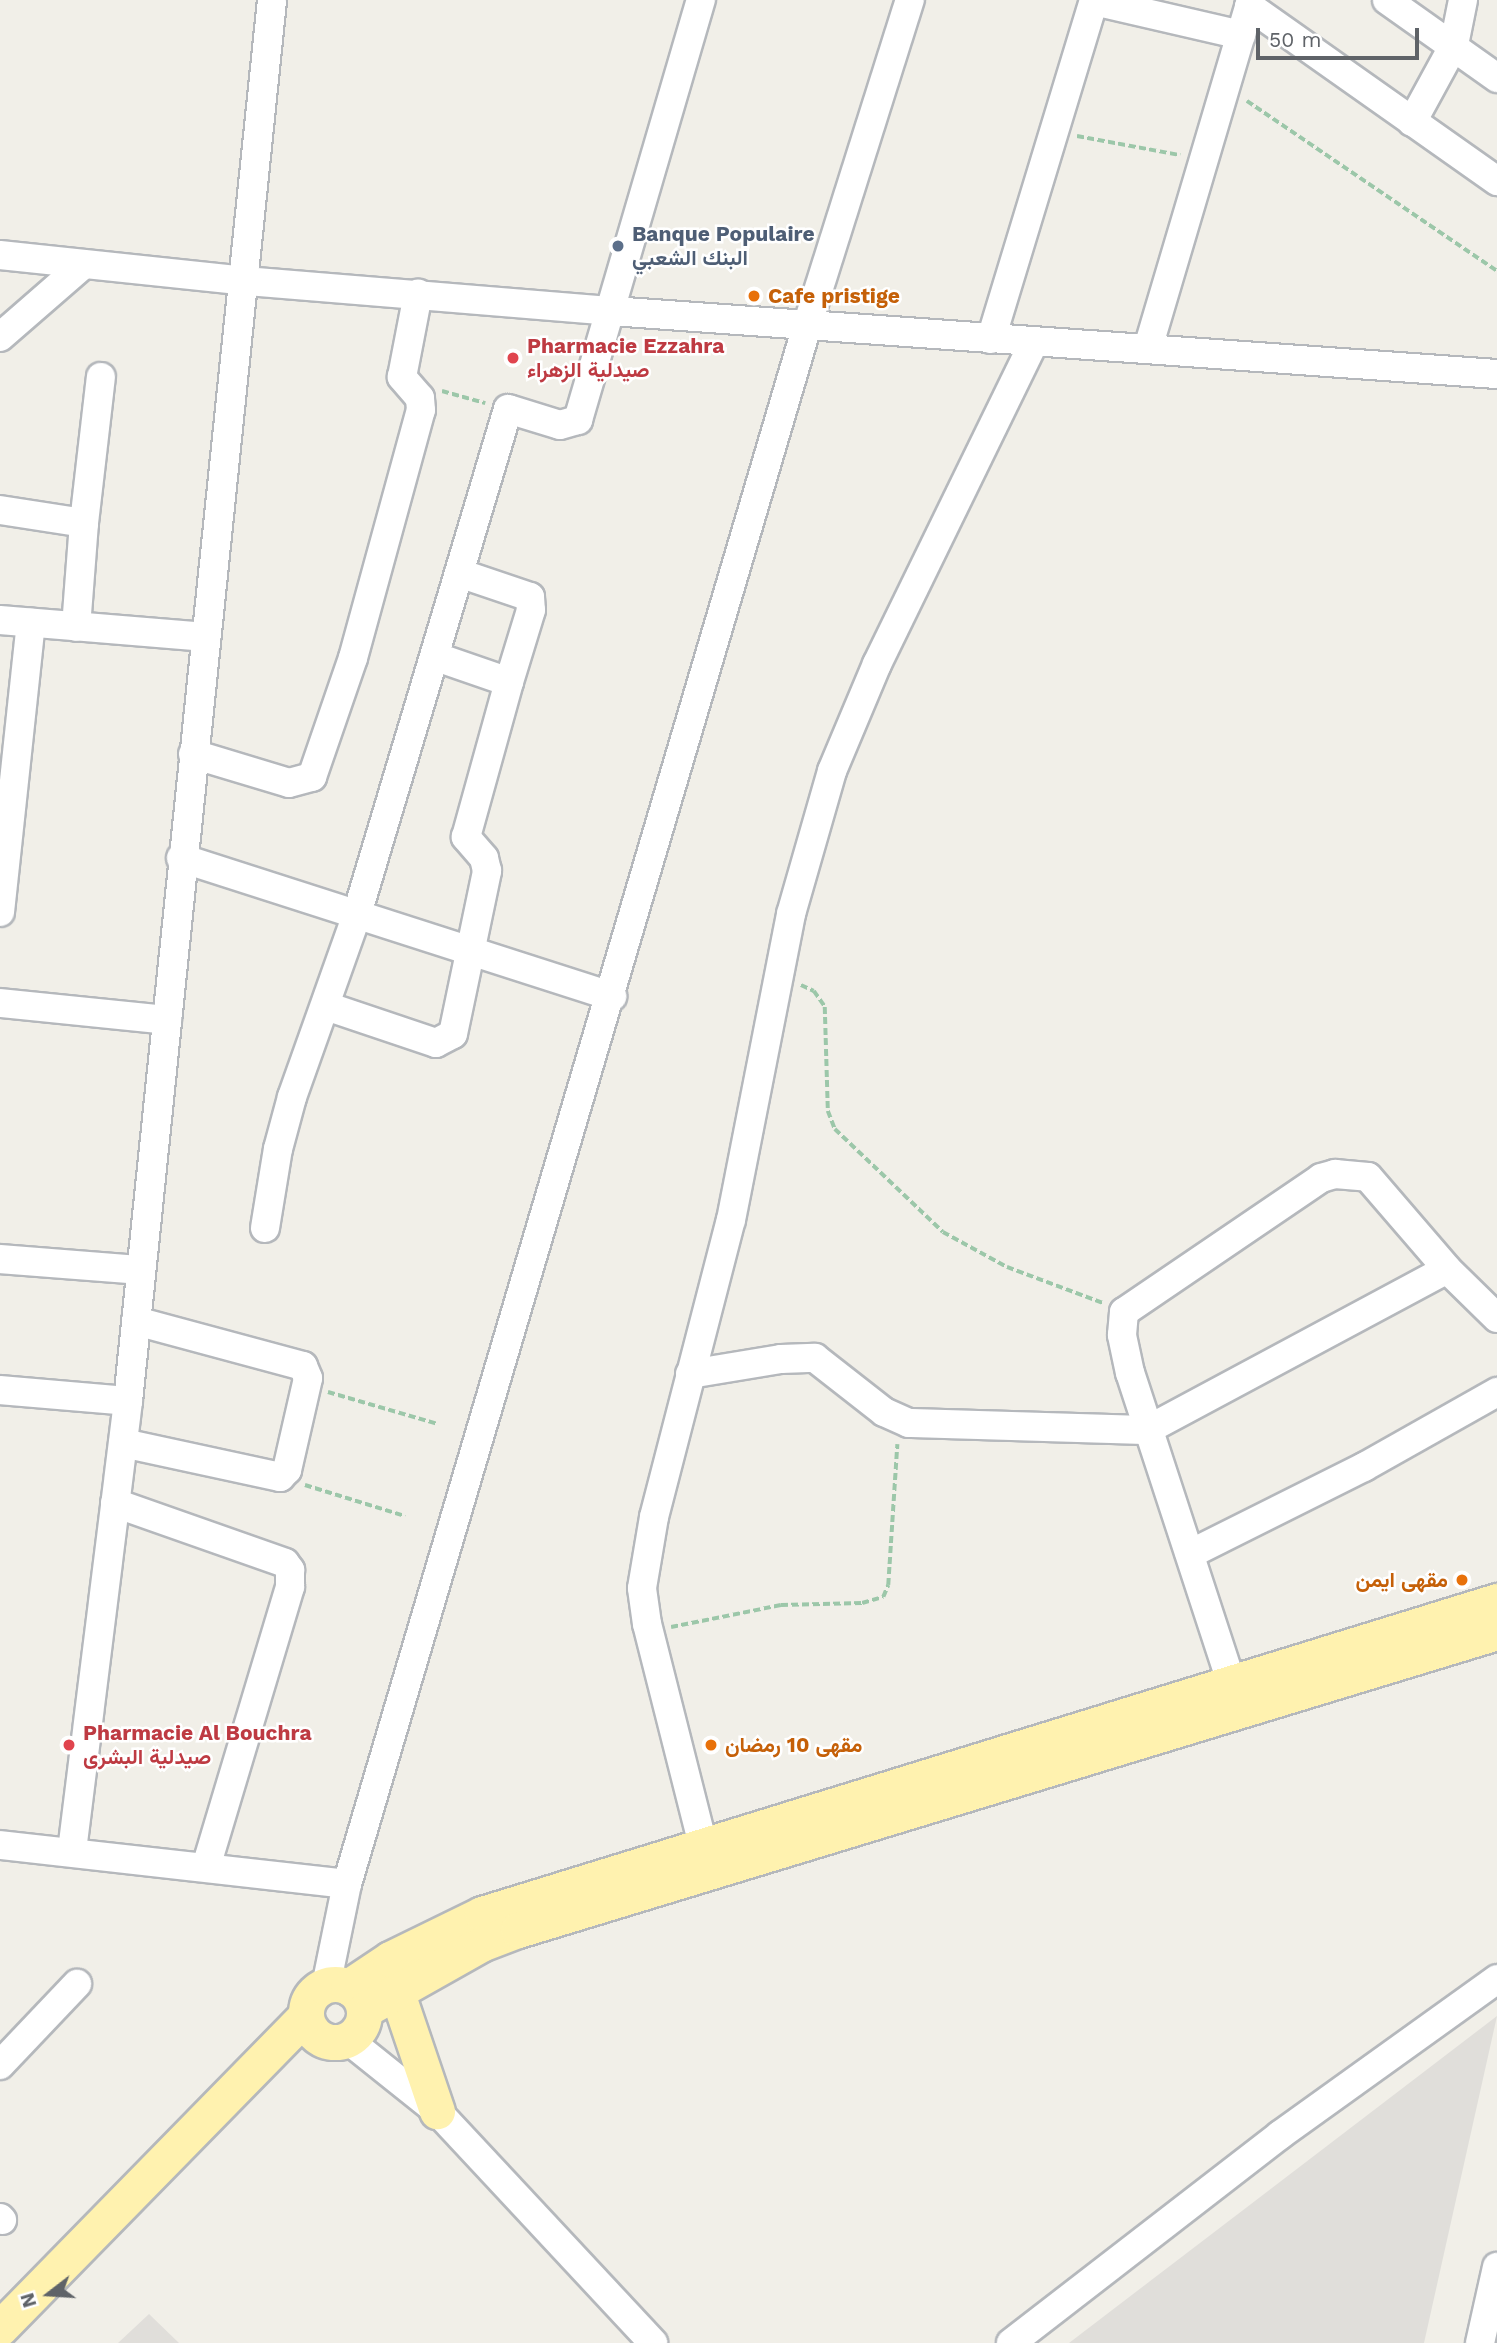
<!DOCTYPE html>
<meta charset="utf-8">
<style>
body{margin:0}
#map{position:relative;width:1497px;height:2343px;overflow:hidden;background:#f1efe8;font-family:"Work Sans",Vazirmatn,sans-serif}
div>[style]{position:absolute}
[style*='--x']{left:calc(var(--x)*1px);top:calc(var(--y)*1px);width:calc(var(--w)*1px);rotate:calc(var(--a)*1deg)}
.industrial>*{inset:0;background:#e0deda}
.path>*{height:3.5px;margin-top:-1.75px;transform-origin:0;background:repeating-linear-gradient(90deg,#9cc7a9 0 7px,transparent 0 10.5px)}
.roads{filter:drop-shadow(2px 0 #b5b8bc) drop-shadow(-2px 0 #b5b8bc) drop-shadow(0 2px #b5b8bc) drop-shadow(0 -2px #b5b8bc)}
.minor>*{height:28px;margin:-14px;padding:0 14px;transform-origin:14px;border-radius:14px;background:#fff}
.major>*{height:35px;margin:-17.5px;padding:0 17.5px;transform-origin:17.5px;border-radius:17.5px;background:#fff2af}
.major>.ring{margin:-17.5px;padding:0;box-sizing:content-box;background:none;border:35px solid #fff2af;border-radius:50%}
.dots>*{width:19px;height:19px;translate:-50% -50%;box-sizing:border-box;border:4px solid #fff;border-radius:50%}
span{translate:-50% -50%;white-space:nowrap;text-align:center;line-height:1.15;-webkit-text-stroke:5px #fff;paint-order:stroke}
.service-label{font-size:21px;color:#4e5e75;font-weight:700}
.left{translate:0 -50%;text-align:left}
.food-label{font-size:21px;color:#c56008;font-weight:700}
.right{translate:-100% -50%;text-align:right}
.health-label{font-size:21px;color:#be3a42;font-weight:700}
.north{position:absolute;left:14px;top:2259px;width:70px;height:70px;-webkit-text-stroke:5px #fff;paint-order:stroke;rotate:253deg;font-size:19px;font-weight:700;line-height:28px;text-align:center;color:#5f6368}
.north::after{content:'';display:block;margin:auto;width:24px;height:32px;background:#5f6368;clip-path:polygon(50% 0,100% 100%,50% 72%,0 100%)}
.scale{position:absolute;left:1256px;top:28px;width:163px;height:32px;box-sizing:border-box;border:4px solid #5f6368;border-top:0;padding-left:9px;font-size:21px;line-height:24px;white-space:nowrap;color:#5f6368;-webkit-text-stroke:5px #fff;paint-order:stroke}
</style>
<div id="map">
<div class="industrial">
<div style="clip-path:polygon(1497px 2016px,1424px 2343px,1069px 2343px)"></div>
<div style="clip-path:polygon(149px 2314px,179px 2343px,118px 2343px)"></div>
</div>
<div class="path">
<div style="--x:1247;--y:101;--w:302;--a:34.2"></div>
<div style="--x:1077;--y:136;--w:105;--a:10.5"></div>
<div style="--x:442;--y:391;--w:45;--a:15.6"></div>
<div style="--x:801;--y:985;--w:14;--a:25"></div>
<div style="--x:814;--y:991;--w:19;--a:55"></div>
<div style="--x:825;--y:1007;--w:104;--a:88.3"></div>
<div style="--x:828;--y:1111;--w:19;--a:69"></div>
<div style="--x:835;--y:1129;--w:149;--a:43.6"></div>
<div style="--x:943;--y:1232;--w:73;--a:28.7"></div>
<div style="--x:1007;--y:1267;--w:103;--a:20.6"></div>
<div style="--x:328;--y:1392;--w:115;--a:16.2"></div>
<div style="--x:305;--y:1485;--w:105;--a:17.2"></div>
<div style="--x:671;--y:1627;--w:112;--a:-11.3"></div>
<div style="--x:781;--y:1605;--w:81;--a:-1.4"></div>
<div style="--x:862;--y:1603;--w:22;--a:-16"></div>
<div style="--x:883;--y:1597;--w:13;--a:-67"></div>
<div style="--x:888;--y:1585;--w:141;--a:-86.3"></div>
</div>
<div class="roads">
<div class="minor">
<div style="--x:1387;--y:0;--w:135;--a:35.3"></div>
<div style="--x:1094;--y:1;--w:151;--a:13"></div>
<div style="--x:1249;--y:6;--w:304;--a:35.2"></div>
<div style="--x:1412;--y:122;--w:88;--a:-61.4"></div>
<div style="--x:1454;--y:45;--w:46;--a:-78.7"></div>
<div style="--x:0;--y:255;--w:247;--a:6"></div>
<div style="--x:246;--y:281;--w:366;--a:4.7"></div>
<div style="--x:611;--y:311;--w:888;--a:4.07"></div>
<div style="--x:0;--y:337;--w:111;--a:-41"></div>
<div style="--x:991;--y:339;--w:354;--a:-73.1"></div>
<div style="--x:1148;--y:348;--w:363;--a:-73.5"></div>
<div style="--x:0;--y:510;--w:85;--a:8.8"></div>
<div style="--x:84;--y:523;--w:104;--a:94.4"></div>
<div style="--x:84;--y:523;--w:147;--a:-83.4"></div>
<div style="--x:459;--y:573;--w:75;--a:18.7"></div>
<div style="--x:530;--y:597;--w:13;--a:86"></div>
<div style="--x:531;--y:610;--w:75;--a:107"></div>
<div style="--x:0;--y:620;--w:207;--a:4.7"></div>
<div style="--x:193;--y:754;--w:100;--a:16.8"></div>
<div style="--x:289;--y:783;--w:24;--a:-15"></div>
<div style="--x:312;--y:777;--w:126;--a:-71"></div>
<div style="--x:353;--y:658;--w:257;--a:-74.7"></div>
<div style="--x:421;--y:410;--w:12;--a:-95"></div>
<div style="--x:420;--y:398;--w:28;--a:-131"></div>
<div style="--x:402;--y:377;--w:85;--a:-79.1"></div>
<div style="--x:181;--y:858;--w:453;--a:17.8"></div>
<div style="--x:0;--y:912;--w:291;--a:-83.9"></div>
<div style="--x:0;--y:1003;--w:168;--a:5.8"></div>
<div style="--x:326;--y:1006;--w:116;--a:18.6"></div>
<div style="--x:436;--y:1043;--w:19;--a:-28"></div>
<div style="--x:453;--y:1034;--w:167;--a:-78.2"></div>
<div style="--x:487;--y:871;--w:13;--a:-103"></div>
<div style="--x:484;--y:858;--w:28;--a:-131"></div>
<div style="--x:466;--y:837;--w:161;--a:-74.5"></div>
<div style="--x:509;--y:682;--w:79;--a:-160.9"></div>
<div style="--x:265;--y:1228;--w:80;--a:-80.7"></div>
<div style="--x:278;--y:1149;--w:54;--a:-74.9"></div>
<div style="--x:292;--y:1097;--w:194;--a:-70.4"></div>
<div style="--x:357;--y:914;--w:527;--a:-73.35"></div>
<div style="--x:508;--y:409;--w:54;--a:17.1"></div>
<div style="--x:560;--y:425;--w:19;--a:-16"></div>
<div style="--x:578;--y:420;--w:438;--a:-73.7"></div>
<div style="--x:0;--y:1259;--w:141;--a:4.5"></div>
<div style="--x:690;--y:1374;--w:92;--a:-9.4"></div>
<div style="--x:781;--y:1359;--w:34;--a:-2"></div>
<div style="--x:815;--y:1358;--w:88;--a:38"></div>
<div style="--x:884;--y:1412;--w:27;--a:24"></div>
<div style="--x:909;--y:1423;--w:238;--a:1.7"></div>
<div style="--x:1147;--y:1430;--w:340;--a:-28.2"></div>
<div style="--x:1447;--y:1269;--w:70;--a:44.4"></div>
<div style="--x:0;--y:1390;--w:128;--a:4.9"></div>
<div style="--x:123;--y:1443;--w:161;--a:12.2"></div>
<div style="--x:280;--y:1477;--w:10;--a:-45"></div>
<div style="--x:287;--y:1470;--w:94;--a:-77.1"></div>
<div style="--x:308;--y:1378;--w:13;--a:-113"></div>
<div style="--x:303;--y:1366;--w:173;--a:-164.9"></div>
<div style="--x:115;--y:1503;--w:180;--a:19.4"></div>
<div style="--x:285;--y:1563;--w:9;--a:54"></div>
<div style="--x:290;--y:1570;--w:17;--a:90"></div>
<div style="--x:290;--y:1587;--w:292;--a:106.7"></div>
<div style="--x:1190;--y:1554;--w:195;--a:-26.6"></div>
<div style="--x:1364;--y:1467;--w:153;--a:-29.4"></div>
<div style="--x:1238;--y:1703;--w:347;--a:-108.1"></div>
<div style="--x:1130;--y:1373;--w:39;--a:-102"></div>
<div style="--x:1122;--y:1335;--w:23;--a:-85"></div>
<div style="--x:1124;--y:1312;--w:238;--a:-34.2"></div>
<div style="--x:1321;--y:1178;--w:15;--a:-16"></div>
<div style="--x:1335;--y:1174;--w:33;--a:5"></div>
<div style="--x:1368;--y:1177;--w:121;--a:49.3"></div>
<div style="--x:0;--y:1845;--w:349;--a:6.4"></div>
<div style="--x:72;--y:1851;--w:453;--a:-82.9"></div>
<div style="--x:128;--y:1401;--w:1408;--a:-84.13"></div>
<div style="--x:714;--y:1864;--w:22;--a:-120"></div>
<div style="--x:703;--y:1845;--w:228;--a:-104.2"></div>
<div style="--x:647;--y:1624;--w:36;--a:-98"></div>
<div style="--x:642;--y:1588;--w:72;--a:-80.4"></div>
<div style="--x:654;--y:1517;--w:307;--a:-75.5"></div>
<div style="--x:731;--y:1220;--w:312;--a:-78.9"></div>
<div style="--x:791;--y:914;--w:149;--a:-74"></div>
<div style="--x:832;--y:771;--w:116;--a:-67.2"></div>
<div style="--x:877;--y:664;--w:358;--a:-64"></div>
<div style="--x:326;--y:1986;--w:104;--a:-78.4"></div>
<div style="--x:347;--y:1884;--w:1624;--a:-73.55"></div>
<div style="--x:807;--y:326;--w:342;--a:-72.5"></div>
<div style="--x:347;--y:2039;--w:115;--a:38.7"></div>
<div style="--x:437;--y:2111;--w:317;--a:47"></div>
<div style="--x:0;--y:2065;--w:112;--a:-46.5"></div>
<div style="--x:0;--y:2218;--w:3;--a:45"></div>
<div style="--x:1011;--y:2343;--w:340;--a:-37.7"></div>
<div style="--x:1280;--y:2135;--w:267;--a:-35.7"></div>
<div style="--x:1480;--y:2343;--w:78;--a:-77.4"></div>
</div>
<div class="major">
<div class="ring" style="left:306px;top:1984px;width:23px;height:23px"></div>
<div style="--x:348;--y:1987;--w:50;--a:-33.7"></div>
<div style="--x:390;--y:1959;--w:102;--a:-26.1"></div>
<div style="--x:482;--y:1914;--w:1062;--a:-17.14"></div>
<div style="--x:396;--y:1990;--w:128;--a:71.3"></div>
<div style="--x:364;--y:2010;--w:134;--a:-29.4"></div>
<div style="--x:481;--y:1944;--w:40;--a:-21"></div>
<div style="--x:518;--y:1930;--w:1023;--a:-16.93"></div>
<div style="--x:0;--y:2328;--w:437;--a:-45.6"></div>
</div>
</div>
<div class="dots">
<div style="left:618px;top:246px;background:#5c6f8a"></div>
<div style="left:754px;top:296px;background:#e8710a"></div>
<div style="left:513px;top:358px;background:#e0444e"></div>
<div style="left:1462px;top:1580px;background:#e8710a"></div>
<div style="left:69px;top:1745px;background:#e0444e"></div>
<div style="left:711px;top:1745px;background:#e8710a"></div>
</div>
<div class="service-label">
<span class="left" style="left:632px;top:246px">Banque Populaire<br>البنك الشعبي</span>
</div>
<div class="food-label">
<span class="left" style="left:768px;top:296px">Cafe pristige</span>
<span class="right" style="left:1448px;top:1580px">مقهى ايمن</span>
<span class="left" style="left:725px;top:1745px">مقهى 10 رمضان</span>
</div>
<div class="health-label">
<span class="left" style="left:527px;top:358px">Pharmacie Ezzahra<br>صيدلية الزهراء</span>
<span class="left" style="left:83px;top:1745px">Pharmacie Al Bouchra<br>صيدلية البشرى</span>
</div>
<div class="north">N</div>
<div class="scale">50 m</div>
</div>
